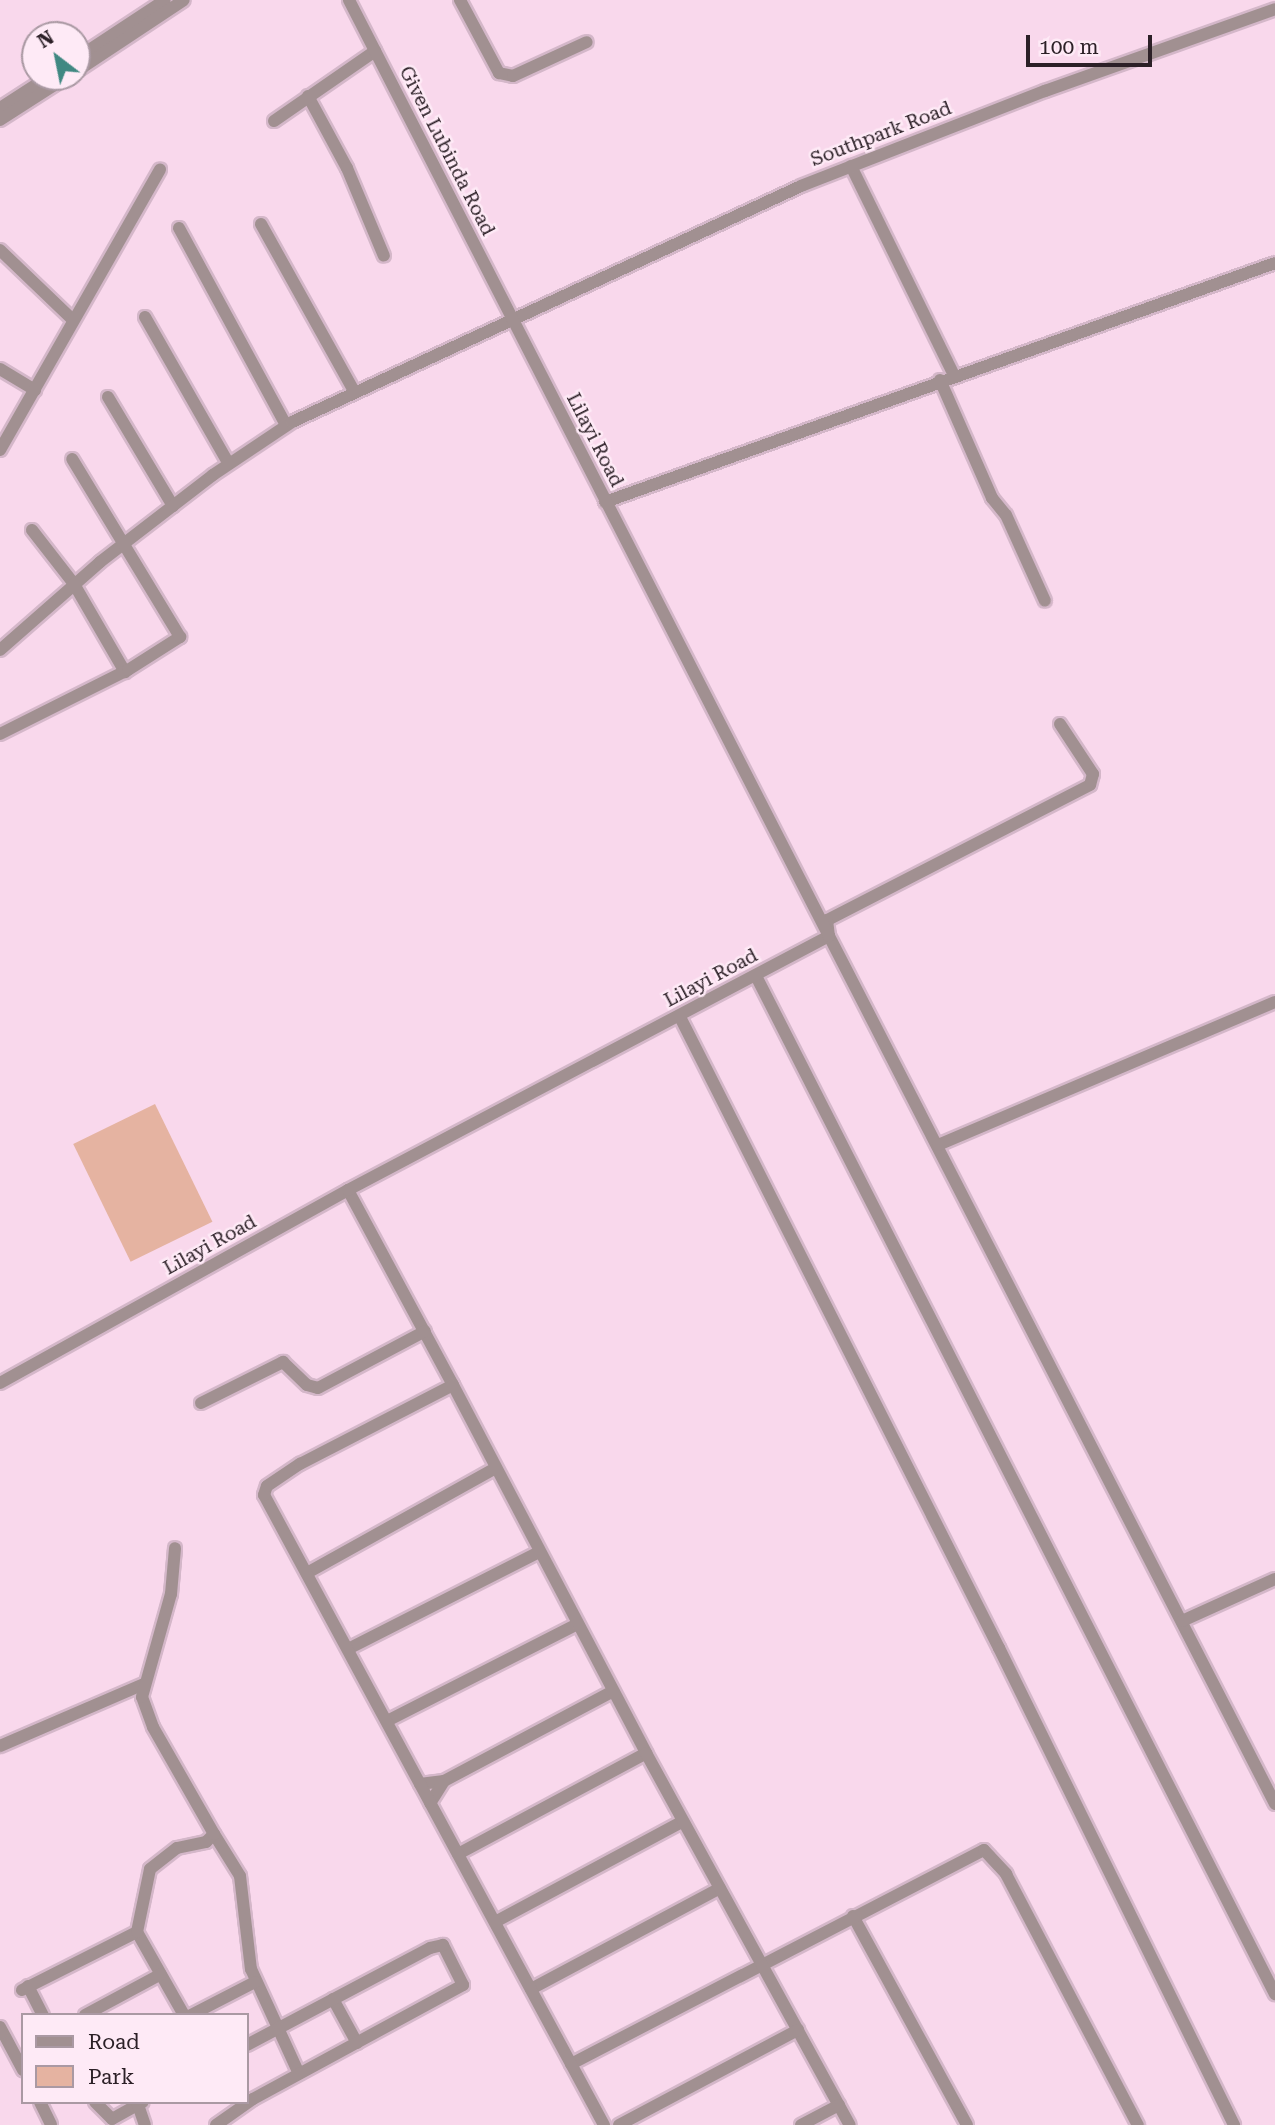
<!DOCTYPE html>
<style>
body{margin:0}
#map{position:relative;width:1275px;height:2125px;overflow:hidden;background:#f9d8ec;font-family:"Roboto Serif",serif}
div>[style]{position:absolute}
[style*='--x']{left:calc(var(--x)*1px);top:calc(var(--y)*1px);width:calc(var(--w)*1px);rotate:calc(var(--a)*1deg)}
.green>*{inset:0;background:#e5b3a1;transform-origin:0 0}
.roads{filter:drop-shadow(2px 0 #d4b7c9) drop-shadow(-2px 0 #d4b7c9) drop-shadow(0 2px #d4b7c9) drop-shadow(0 -2px #d4b7c9)}
.minor>*{height:12px;margin:-6px;padding:0 6px;transform-origin:6px;border-radius:6px;background:#a19091}
span{translate:-50% -50%;white-space:nowrap;text-align:center;line-height:1.15;-webkit-text-stroke:5px #feeaf6;paint-order:stroke}
.street-label{font-size:19px;color:#2c2027}
.legend{position:absolute;left:21px;top:2013px;width:228px;height:91px;box-sizing:border-box;background:#feeaf6;border:2px solid #aa99a3;margin:0;padding:9px 12px;list-style:none;font-size:21px;color:#2c2027}
.legend li{display:flex;align-items:center;gap:14px;height:35px}
.legend b{width:35px;border:2px solid #aa99a3}
.north{position:absolute;left:21px;top:21px;width:70px;height:70px;box-sizing:border-box;background:#feeaf6;border:2px solid #aa99a3;border-radius:50%;rotate:328deg;font-size:19px;font-weight:700;line-height:28px;text-align:center;color:#2c2027}
.north::after{content:'';display:block;margin:auto;width:24px;height:32px;background:#408882;clip-path:polygon(50% 0,100% 100%,50% 72%,0 100%)}
.scale{position:absolute;left:1026px;top:35px;width:126px;height:32px;box-sizing:border-box;border:4px solid #2c2027;border-top:0;padding-left:9px;font-size:21px;line-height:24px;white-space:nowrap;color:#2c2027;-webkit-text-stroke:5px #feeaf6;paint-order:stroke}
</style>
<div id="map">
<div class="green">
<div style="left:155px;top:1104px;width:131px;height:91px;rotate:64deg"></div>
</div>
<div class="roads">
<div class="minor">
<div style="--x:460;--y:0;--w:83;--a:61.9"></div>
<div style="--x:499;--y:73;--w:14;--a:12"></div>
<div style="--x:513;--y:76;--w:81;--a:-24.7"></div>
<div style="--x:77;--y:58;--w:105;--a:-33.4"></div>
<div style="--x:77;--y:71;--w:128;--a:-33.6"></div>
<div style="--x:308;--y:96;--w:82;--a:61.6"></div>
<div style="--x:347;--y:168;--w:95;--a:67.2"></div>
<div style="--x:0;--y:108;--w:57;--a:-32.9"></div>
<div style="--x:0;--y:120;--w:80;--a:-32.7"></div>
<div style="--x:274;--y:121;--w:123;--a:-34.7"></div>
<div style="--x:851;--y:166;--w:233;--a:63.8"></div>
<div style="--x:261;--y:224;--w:191;--a:60.9"></div>
<div style="--x:179;--y:228;--w:224;--a:61.5"></div>
<div style="--x:0;--y:250;--w:100;--a:43.8"></div>
<div style="--x:145;--y:317;--w:169;--a:60.3"></div>
<div style="--x:0;--y:369;--w:41;--a:31"></div>
<div style="--x:940;--y:380;--w:129;--a:66.2"></div>
<div style="--x:992;--y:498;--w:22;--a:51"></div>
<div style="--x:1006;--y:515;--w:94;--a:65.6"></div>
<div style="--x:108;--y:397;--w:127;--a:59.2"></div>
<div style="--x:0;--y:450;--w:323;--a:-60.3"></div>
<div style="--x:605;--y:502;--w:711;--a:-19.63"></div>
<div style="--x:32;--y:530;--w:68;--a:52.1"></div>
<div style="--x:74;--y:584;--w:102;--a:59.9"></div>
<div style="--x:0;--y:650;--w:133;--a:-41.3"></div>
<div style="--x:100;--y:562;--w:143;--a:-37.6"></div>
<div style="--x:213;--y:475;--w:95;--a:-33.9"></div>
<div style="--x:292;--y:422;--w:561;--a:-24.87"></div>
<div style="--x:801;--y:186;--w:262;--a:-21.3"></div>
<div style="--x:1045;--y:91;--w:244;--a:-19.6"></div>
<div style="--x:1060;--y:724;--w:60;--a:56.6"></div>
<div style="--x:1093;--y:774;--w:11;--a:105"></div>
<div style="--x:1090;--y:785;--w:296;--a:152.8"></div>
<div style="--x:827;--y:920;--w:16;--a:83"></div>
<div style="--x:829;--y:936;--w:976;--a:62.8"></div>
<div style="--x:0;--y:734;--w:143;--a:-26.6"></div>
<div style="--x:128;--y:670;--w:62;--a:-32.4"></div>
<div style="--x:180;--y:637;--w:208;--a:-121.2"></div>
<div style="--x:756;--y:976;--w:1143;--a:62.99"></div>
<div style="--x:680;--y:1017;--w:707;--a:63.18"></div>
<div style="--x:999;--y:1648;--w:532;--a:63.77"></div>
<div style="--x:938;--y:1145;--w:366;--a:-23"></div>
<div style="--x:348;--y:1190;--w:221;--a:61.7"></div>
<div style="--x:0;--y:1383;--w:398;--a:-29"></div>
<div style="--x:348;--y:1190;--w:544;--a:-27.84"></div>
<div style="--x:829;--y:936;--w:1052;--a:-117.15"></div>
<div style="--x:201;--y:1403;--w:92;--a:-26.6"></div>
<div style="--x:283;--y:1362;--w:33;--a:44"></div>
<div style="--x:307;--y:1385;--w:11;--a:15"></div>
<div style="--x:318;--y:1388;--w:121;--a:-28"></div>
<div style="--x:307;--y:1573;--w:216;--a:-29.1"></div>
<div style="--x:1182;--y:1621;--w:102;--a:-24.3"></div>
<div style="--x:348;--y:1649;--w:214;--a:-26.9"></div>
<div style="--x:387;--y:1721;--w:213;--a:-27"></div>
<div style="--x:0;--y:1746;--w:157;--a:-23.3"></div>
<div style="--x:444;--y:1781;--w:191;--a:-28"></div>
<div style="--x:420;--y:1784;--w:24;--a:-7"></div>
<div style="--x:444;--y:1781;--w:26;--a:122"></div>
<div style="--x:214;--y:1834;--w:49;--a:58.2"></div>
<div style="--x:240;--y:1876;--w:94;--a:83.3"></div>
<div style="--x:251;--y:1969;--w:115;--a:65.4"></div>
<div style="--x:458;--y:1854;--w:213;--a:-28.2"></div>
<div style="--x:853;--y:1916;--w:238;--a:61.4"></div>
<div style="--x:495;--y:1922;--w:213;--a:-28.2"></div>
<div style="--x:137;--y:1932;--w:95;--a:60.5"></div>
<div style="--x:28;--y:1986;--w:33;--a:63"></div>
<div style="--x:531;--y:1989;--w:214;--a:-28.1"></div>
<div style="--x:22;--y:1990;--w:129;--a:-26.8"></div>
<div style="--x:137;--y:1932;--w:64;--a:-78.3"></div>
<div style="--x:150;--y:1869;--w:34;--a:-38"></div>
<div style="--x:177;--y:1848;--w:30;--a:-12"></div>
<div style="--x:206;--y:1842;--w:11;--a:-45"></div>
<div style="--x:214;--y:1834;--w:123;--a:-119.7"></div>
<div style="--x:153;--y:1727;--w:32;--a:-110"></div>
<div style="--x:142;--y:1697;--w:107;--a:-74.3"></div>
<div style="--x:171;--y:1594;--w:46;--a:-85"></div>
<div style="--x:333;--y:1999;--w:50;--a:61.4"></div>
<div style="--x:85;--y:2015;--w:86;--a:-28.3"></div>
<div style="--x:191;--y:2015;--w:72;--a:-27.3"></div>
<div style="--x:0;--y:2027;--w:49;--a:61.9"></div>
<div style="--x:571;--y:2064;--w:465;--a:-27.4"></div>
<div style="--x:984;--y:1850;--w:33;--a:47"></div>
<div style="--x:1006;--y:1874;--w:284;--a:62.3"></div>
<div style="--x:40;--y:2102;--w:25;--a:64"></div>
<div style="--x:95;--y:2102;--w:24;--a:45"></div>
<div style="--x:112;--y:2119;--w:35;--a:-29"></div>
<div style="--x:137;--y:2102;--w:24;--a:71"></div>
<div style="--x:216;--y:2125;--w:45;--a:-35.1"></div>
<div style="--x:253;--y:2099;--w:239;--a:-28.5"></div>
<div style="--x:463;--y:1985;--w:45;--a:-116.6"></div>
<div style="--x:443;--y:1945;--w:13;--a:167"></div>
<div style="--x:430;--y:1948;--w:207;--a:152.1"></div>
<div style="--x:604;--y:2125;--w:716;--a:-118.35"></div>
<div style="--x:264;--y:1495;--w:9;--a:-72"></div>
<div style="--x:267;--y:1486;--w:40;--a:-34"></div>
<div style="--x:300;--y:1464;--w:172;--a:-27.3"></div>
<div style="--x:453;--y:1385;--w:416;--a:62.3"></div>
<div style="--x:646;--y:1753;--w:424;--a:61.3"></div>
<div style="--x:619;--y:2125;--w:203;--a:-28"></div>
<div style="--x:801;--y:2125;--w:43;--a:-27.8"></div>
</div>
</div>
<div class="street-label">
<span style="left:881px;top:134px;rotate:-21deg">Southpark Road</span>
<span style="left:447px;top:151px;rotate:63deg">Given Lubinda Road</span>
<span style="left:595px;top:440px;rotate:63deg">Lilayi Road</span>
<span style="left:711px;top:978px;rotate:-28deg">Lilayi Road</span>
<span style="left:210px;top:1245px;rotate:-29deg">Lilayi Road</span>
</div>
<ul class="legend">
<li><b style="height:9px;background:#a19091"></b>Road</li>
<li><b style="height:19px;background:#e5b3a1"></b>Park</li>
</ul>
<div class="north">N</div>
<div class="scale">100 m</div>
</div>
